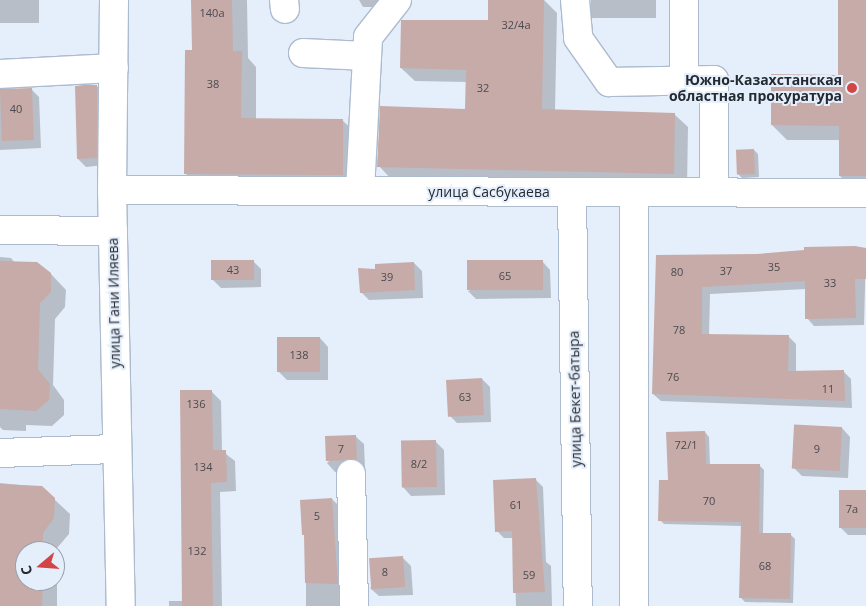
<!DOCTYPE html>
<meta charset="utf-8">
<style>
body{margin:0}
#map{position:relative;width:866px;height:606px;overflow:hidden;background:#e5eefb;font-family:"Open Sans",sans-serif}
div>[style]{position:absolute}
[style*='--x']{left:calc(var(--x)*1px);top:calc(var(--y)*1px);width:calc(var(--w)*1px);rotate:calc(var(--a)*1deg)}
.shadow>*{inset:0;background:#0003;transform-origin:0 0}
.building>*{inset:0;background:#c6aba8;transform-origin:0 0}
.roads{filter:drop-shadow(1px 0 #acbbce) drop-shadow(-1px 0 #acbbce) drop-shadow(0 1px #acbbce) drop-shadow(0 -1px #acbbce)}
.minor>*{height:28px;margin:-14px;padding:0 14px;transform-origin:14px;border-radius:14px;background:#fff}
.dots>*{width:14px;height:14px;translate:-50% -50%;box-sizing:border-box;border:2px solid #e5eefb;border-radius:50%}
span{translate:-50% -50%;white-space:nowrap;text-align:center;line-height:1.15;-webkit-text-stroke:4px #e5eefb;paint-order:stroke}
.number-label{font-size:11px;color:#4c4a50}
.number-label span{-webkit-text-stroke-width:0}
.poi-label{font-size:14px;color:#242a32;font-weight:700}
.right{translate:-100% -50%;text-align:right}
.street-label{font-size:14px;color:#242a32}
.north{position:absolute;left:15px;top:541px;width:50px;height:50px;box-sizing:border-box;background:#e5eefb;border:1px solid #98a0ab;border-radius:50%;rotate:252deg;font-size:14px;font-weight:700;line-height:20px;text-align:center;color:#242a32}
.north::after{content:'';display:block;margin:auto;width:18px;height:22px;background:#d34446;clip-path:polygon(50% 0,100% 100%,50% 72%,0 100%)}
</style>
<div id="map">
<div class="shadow">
<div style="left:0;top:0;width:39px;height:23px"></div>
<div style="clip-path:polygon(192px 0,247px 0,248px 58px,256px 67px,256px 119px,342px 120px,358px 135px,357px 190px,201px 189px,186px 174px,193px 52px)"></div>
<div style="clip-path:polygon(359px 0,384px 0,379px 7px,363px 7px)"></div>
<div style="clip-path:polygon(489px 0,544px 0,557px 13px,555px 111px,674px 114px,688px 127px,687px 187px,392px 180px,379px 166px,467px 110px,467px 82px,415px 81px,401px 68px,489px 21px)"></div>
<div style="left:591px;top:0;width:65px;height:18px"></div>
<div style="clip-path:polygon(839px 0,866px 0,866px 191px,855px 191px,840px 176px,840px 140px,787px 140px,772px 125px,840px 76px)"></div>
<div style="clip-path:polygon(97px 86px,105px 95px,104px 165px,86px 167px,78px 159px)"></div>
<div style="clip-path:polygon(0 89px,31px 89px,39px 97px,41px 148px,0 150px)"></div>
<div style="clip-path:polygon(754px 150px,758px 154px,759px 177px,742px 178px,738px 174px)"></div>
<div style="clip-path:polygon(866px 249px,864px 325px,814px 326px,807px 318px,806px 289px,710px 294px,709px 336px,788px 336px,796px 344px,796px 372px,843px 371px,851px 379px,852px 408px,661px 401px,653px 394px,658px 256px,757px 256px)"></div>
<div style="clip-path:polygon(0 257px,11px 258px,15px 263px,51px 274px,66px 290px,65px 307px,55px 319px,53px 385px,64px 400px,64px 415px,52px 426px,26px 425px,26px 431px,3px 430px,0 427px)"></div>
<div style="clip-path:polygon(253px 261px,261px 269px,261px 287px,221px 288px,213px 280px)"></div>
<div style="clip-path:polygon(542px 261px,550px 270px,551px 298px,476px 299px,468px 291px)"></div>
<div style="clip-path:polygon(414px 263px,422px 271px,423px 298px,369px 300px,361px 292px,376px 270px)"></div>
<div style="clip-path:polygon(320px 338px,328px 347px,328px 380px,287px 380px,279px 372px)"></div>
<div style="clip-path:polygon(482px 379px,490px 387px,491px 422px,457px 423px,449px 415px)"></div>
<div style="clip-path:polygon(212px 392px,221px 401px,222px 451px,235px 461px,236px 491px,220px 492px,222px 606px,169px 606px,169px 601px,183px 601px)"></div>
<div style="clip-path:polygon(842px 428px,850px 437px,848px 478px,802px 476px,794px 468px)"></div>
<div style="clip-path:polygon(705px 432px,709px 437px,710px 465px,760px 466px,764px 470px,763px 534px,790px 534px,795px 539px,793px 603px,745px 602px,741px 598px,742px 526px,664px 524px,660px 520px,670px 481px)"></div>
<div style="clip-path:polygon(355px 436px,364px 444px,365px 468px,335px 472px,327px 463px)"></div>
<div style="clip-path:polygon(436px 442px,444px 450px,445px 495px,411px 496px,403px 487px)"></div>
<div style="clip-path:polygon(536px 480px,543px 487px,546px 562px,551px 566px,552px 606px,516px 606px,514px 538px,504px 538px,497px 531px)"></div>
<div style="clip-path:polygon(evenodd,0 483px,41px 487px,70px 514px,69px 534px,57px 548px,57px 606px,0 606px,0 483px,25px 551px,55px 551px,55px 581px,25px 581px,25px 551px)"></div>
<div style="clip-path:polygon(866px 491px,866px 535px,848px 535px,840px 527px)"></div>
<div style="clip-path:polygon(332px 499px,340px 507px,345px 606px,306px 606px,306px 537px,303px 534px)"></div>
<div style="clip-path:polygon(403px 558px,411px 566px,413px 595px,379px 596px,370px 588px)"></div>
</div>
<div class="building">
<div style="clip-path:polygon(191px 0,232px 0,233px 51px,242px 51px,241px 118px,343px 119px,343px 175px,184px 174px,185px 50px,192px 50px)"></div>
<div style="clip-path:polygon(488px 0,544px 0,542px 109px,675px 113px,674px 174px,377px 167px,380px 106px,465px 109px,466px 70px,400px 68px,401px 20px,488px 20px)"></div>
<div style="clip-path:polygon(838px 0,866px 0,866px 176px,839px 176px,839px 126px,771px 125px,771px 74px,838px 75px)"></div>
<div style="clip-path:polygon(84px 85px,97px 85px,97px 158px,77px 159px,75px 86px)"></div>
<div style="left:32px;top:88px;width:52px;height:32px;rotate:88deg"></div>
<div style="left:754px;top:149px;width:25px;height:18px;rotate:88deg"></div>
<div style="clip-path:polygon(855px 246px,866px 248px,866px 279px,855px 279px,856px 318px,805px 319px,805px 281px,702px 287px,702px 334px,789px 335px,788px 371px,844px 370px,845px 401px,652px 394px,656px 255px,757px 254px,804px 250px,804px 247px)"></div>
<div style="left:211px;top:260px;width:43px;height:20px"></div>
<div style="left:543px;top:260px;width:30px;height:76px;rotate:90deg"></div>
<div style="clip-path:polygon(0 261px,37px 262px,51px 273px,51px 292px,40px 303px,38px 369px,50px 384px,49px 400px,36px 411px,0 409px)"></div>
<div style="clip-path:polygon(414px 262px,415px 290px,360px 293px,358px 268px,375px 269px,375px 264px)"></div>
<div style="left:277px;top:337px;width:43px;height:35px"></div>
<div style="left:482px;top:378px;width:37px;height:36px;rotate:87deg"></div>
<div style="clip-path:polygon(180px 390px,212px 390px,213px 450px,226px 450px,227px 482px,211px 483px,213px 606px,182px 606px)"></div>
<div style="left:842px;top:427px;width:44px;height:48px;rotate:93deg"></div>
<div style="clip-path:polygon(705px 431px,706px 464px,760px 464px,759px 533px,791px 533px,790px 599px,739px 598px,741px 522px,658px 521px,659px 480px,668px 480px,666px 432px)"></div>
<div style="left:356px;top:435px;width:25px;height:31px;rotate:88deg"></div>
<div style="left:436px;top:440px;width:47px;height:35px;rotate:89deg"></div>
<div style="clip-path:polygon(536px 478px,545px 592px,513px 593px,512px 531px,495px 532px,493px 480px)"></div>
<div style="clip-path:polygon(0 484px,42px 486px,55px 498px,54px 518px,43px 533px,43px 551px,25px 551px,25px 581px,43px 581px,42px 606px,0 606px)"></div>
<div style="left:839px;top:490px;width:27px;height:38px"></div>
<div style="clip-path:polygon(332px 498px,338px 584px,305px 583px,304px 535px,302px 535px,300px 500px)"></div>
<div style="left:403px;top:556px;width:31px;height:34px;rotate:86deg"></div>
</div>
<div class="roads">
<div class="minor">
<div style="--x:114;--y:0;--w:190;--a:90.6"></div>
<div style="--x:112;--y:190;--w:416;--a:88.8"></div>
<div style="--x:284;--y:0;--w:9;--a:84"></div>
<div style="--x:575;--y:0;--w:38;--a:85"></div>
<div style="--x:578;--y:38;--w:54;--a:54.8"></div>
<div style="--x:609;--y:82;--w:105;--a:-1.1"></div>
<div style="--x:714;--y:80;--w:112;--a:90"></div>
<div style="--x:684;--y:0;--w:81;--a:90"></div>
<div style="--x:303;--y:53;--w:63;--a:2.7"></div>
<div style="--x:0;--y:74;--w:114;--a:-3"></div>
<div style="--x:112;--y:190;--w:754;--a:0.23"></div>
<div style="--x:360;--y:191;--w:154;--a:-87"></div>
<div style="--x:368;--y:37;--w:47;--a:-51.9"></div>
<div style="--x:572;--y:192;--w:414;--a:89.2"></div>
<div style="--x:0;--y:230;--w:113;--a:0.5"></div>
<div style="--x:0;--y:453;--w:117;--a:-2"></div>
<div style="--x:351;--y:474;--w:132;--a:88.7"></div>
<div style="--x:634;--y:606;--w:414;--a:-90"></div>
</div>
</div>
<div class="dots">
<div style="left:852px;top:88px;background:#d34446"></div>
</div>
<div class="number-label">
<span style="left:212px;top:13px">140а</span>
<span style="left:516px;top:25px">32/4а</span>
<span style="left:213px;top:84px">38</span>
<span style="left:483px;top:88px">32</span>
<span style="left:16px;top:109px">40</span>
<span style="left:774px;top:267px">35</span>
<span style="left:233px;top:270px">43</span>
<span style="left:726px;top:271px">37</span>
<span style="left:677px;top:272px">80</span>
<span style="left:505px;top:276px">65</span>
<span style="left:387px;top:277px">39</span>
<span style="left:830px;top:283px">33</span>
<span style="left:679px;top:330px">78</span>
<span style="left:299px;top:355px">138</span>
<span style="left:673px;top:377px">76</span>
<span style="left:828px;top:389px">11</span>
<span style="left:465px;top:397px">63</span>
<span style="left:196px;top:404px">136</span>
<span style="left:686px;top:445px">72/1</span>
<span style="left:341px;top:449px">7</span>
<span style="left:817px;top:449px">9</span>
<span style="left:419px;top:464px">8/2</span>
<span style="left:203px;top:467px">134</span>
<span style="left:709px;top:501px">70</span>
<span style="left:516px;top:505px">61</span>
<span style="left:852px;top:509px">7а</span>
<span style="left:317px;top:516px">5</span>
<span style="left:197px;top:551px">132</span>
<span style="left:765px;top:566px">68</span>
<span style="left:385px;top:572px">8</span>
<span style="left:529px;top:575px">59</span>
</div>
<div class="poi-label">
<span class="right" style="left:842px;top:88px">Южно-Казахстанская<br>областная прокуратура</span>
</div>
<div class="street-label">
<span style="left:489px;top:192px">улица Сасбукаева</span>
<span style="left:114px;top:303px;rotate:-91deg">улица Гани Иляева</span>
<span style="left:575px;top:399px;rotate:-91deg">улица Бекет-батыра</span>
</div>
<div class="north">С</div>
</div>
